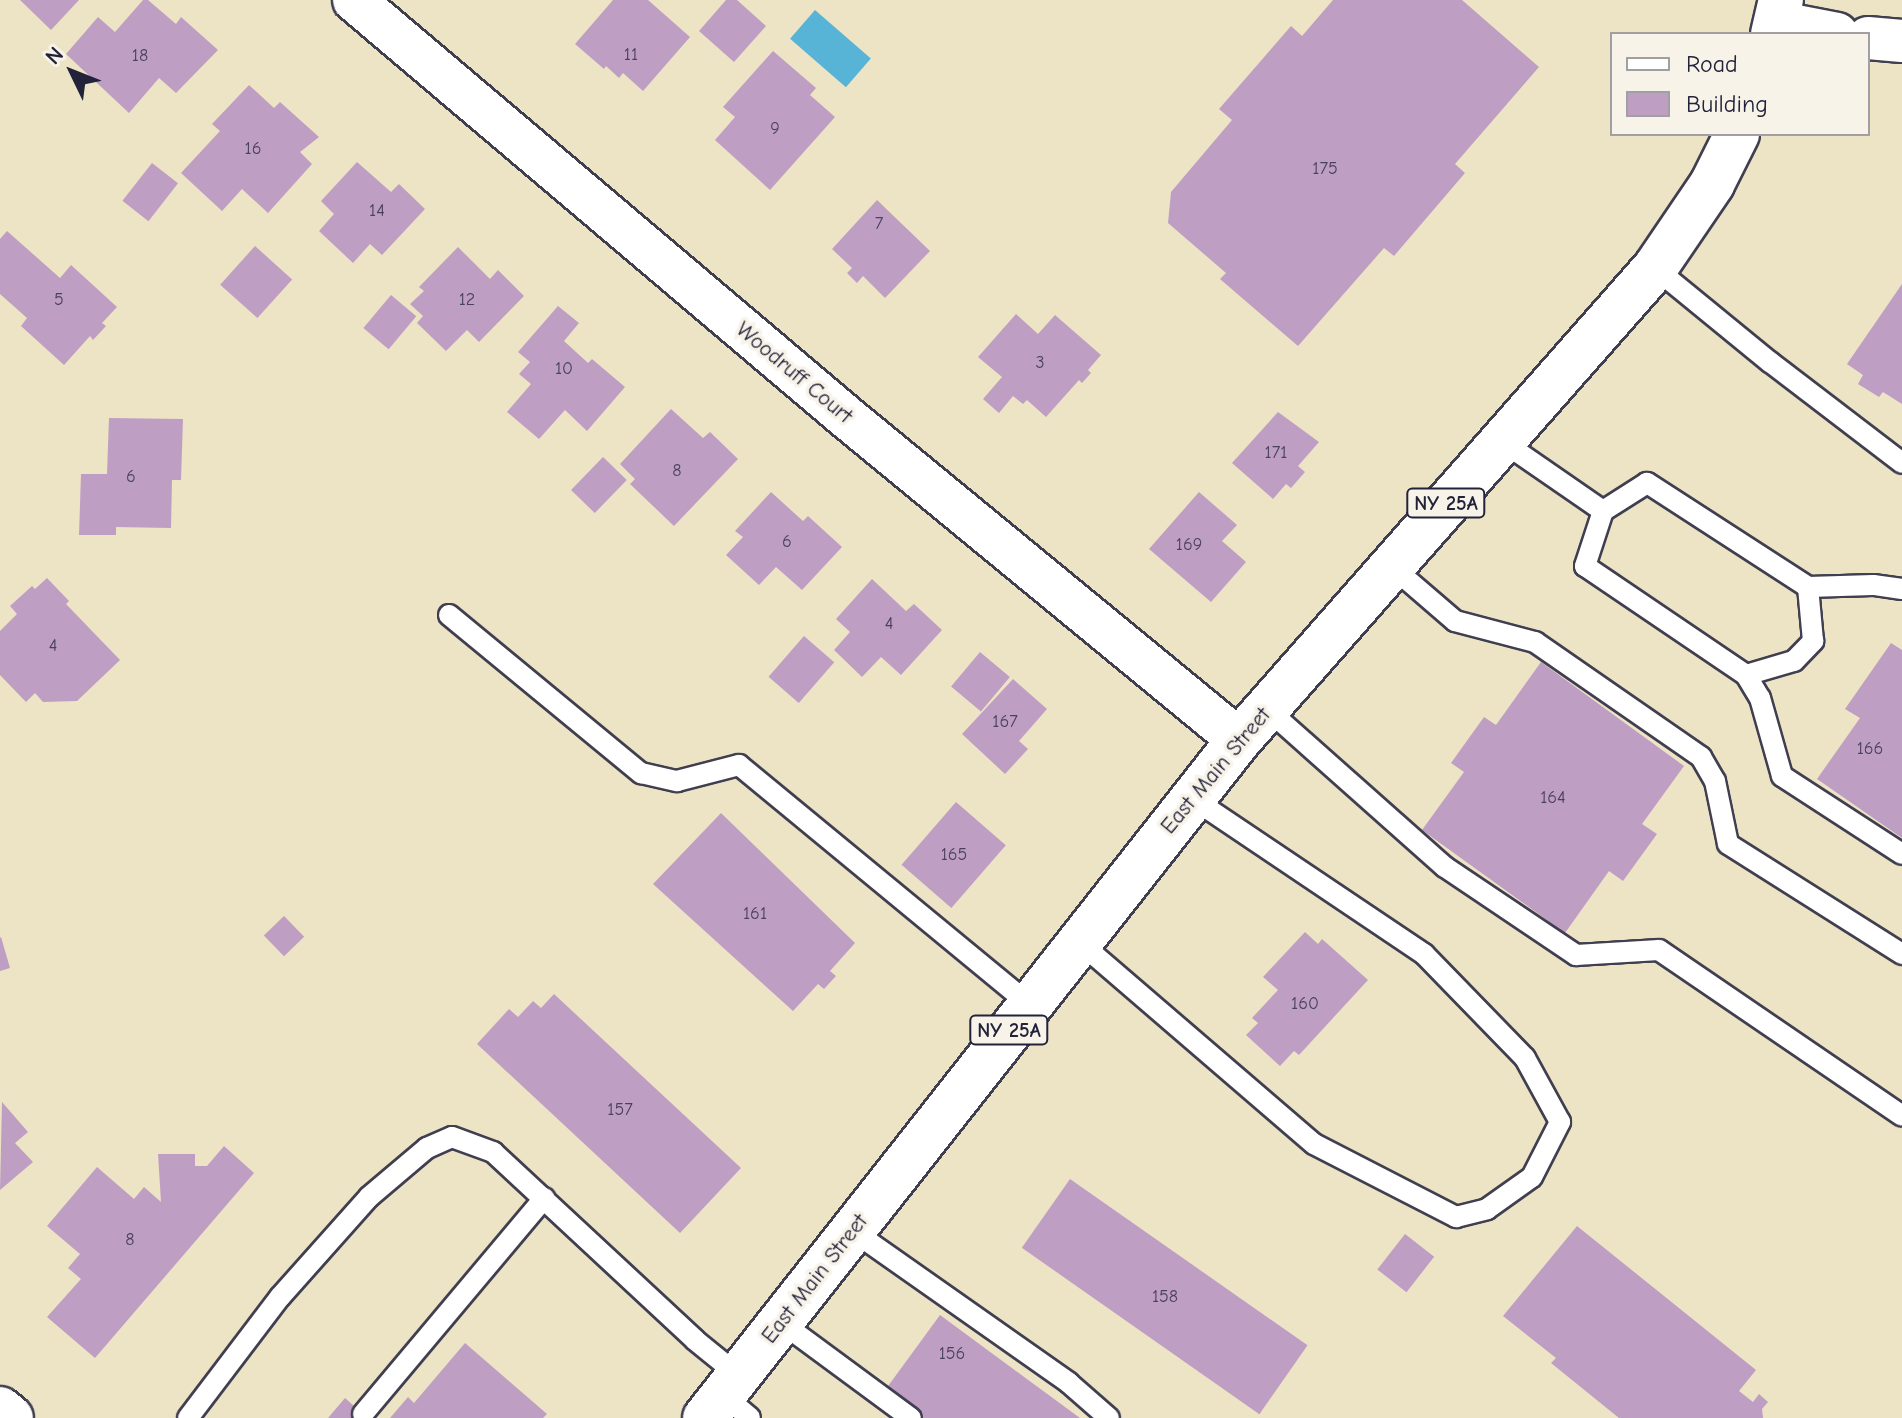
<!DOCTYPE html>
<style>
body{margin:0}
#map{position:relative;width:1902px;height:1418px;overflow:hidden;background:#ede3c5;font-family:"Comic Neue",sans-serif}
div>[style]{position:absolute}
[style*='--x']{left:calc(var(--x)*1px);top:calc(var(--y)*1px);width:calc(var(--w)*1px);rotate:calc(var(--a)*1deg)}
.water>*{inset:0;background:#58b4d6;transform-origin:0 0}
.building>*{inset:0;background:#bf9ec4;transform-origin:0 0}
.roads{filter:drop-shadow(2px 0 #403f50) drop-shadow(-2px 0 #403f50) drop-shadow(0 2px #403f50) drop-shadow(0 -2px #403f50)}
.service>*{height:20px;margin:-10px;padding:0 10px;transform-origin:10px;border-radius:10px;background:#fff}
.minor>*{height:42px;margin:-21px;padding:0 21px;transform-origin:21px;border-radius:21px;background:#fff}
.tertiary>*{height:44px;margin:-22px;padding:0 22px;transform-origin:22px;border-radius:22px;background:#fff}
.primary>*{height:44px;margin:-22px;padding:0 22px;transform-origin:22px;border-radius:22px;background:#fff}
span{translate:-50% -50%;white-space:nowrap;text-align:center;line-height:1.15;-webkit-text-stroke:7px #f7f3e8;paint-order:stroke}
.number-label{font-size:18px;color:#49415d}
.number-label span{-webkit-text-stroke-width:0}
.shield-label span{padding:2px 6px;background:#f7f3e8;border:2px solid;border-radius:6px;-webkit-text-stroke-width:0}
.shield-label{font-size:20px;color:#22223b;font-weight:700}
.street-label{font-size:22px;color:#22223b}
.legend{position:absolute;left:1610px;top:32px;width:260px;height:104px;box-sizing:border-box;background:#f7f3e8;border:2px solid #a29fa3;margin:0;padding:10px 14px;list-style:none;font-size:24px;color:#22223b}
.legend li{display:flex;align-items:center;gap:16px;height:40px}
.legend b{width:40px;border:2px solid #a29fa3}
.north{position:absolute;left:32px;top:32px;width:80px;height:80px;-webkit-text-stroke:6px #f7f3e8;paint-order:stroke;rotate:313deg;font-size:22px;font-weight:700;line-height:32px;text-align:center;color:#22223b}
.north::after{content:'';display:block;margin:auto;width:28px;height:36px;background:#22223b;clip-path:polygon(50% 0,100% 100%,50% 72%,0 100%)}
</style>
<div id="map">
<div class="water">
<div style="left:815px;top:10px;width:74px;height:38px;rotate:41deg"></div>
</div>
<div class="building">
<div style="clip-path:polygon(20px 0,79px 0,51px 30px)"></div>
<div style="clip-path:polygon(143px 0,148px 0,176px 24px,181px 17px,218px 50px,176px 93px,159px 78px,129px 113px,66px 54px,98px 17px,115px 32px)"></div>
<div style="clip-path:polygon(613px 0,648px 0,690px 37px,643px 91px,623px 73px,619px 78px,606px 66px,604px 69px,575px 44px)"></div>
<div style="clip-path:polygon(726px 0,737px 0,766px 26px,734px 62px,699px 31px)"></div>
<div style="clip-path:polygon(1333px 0,1462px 0,1539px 67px,1455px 164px,1465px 173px,1394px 256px,1384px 248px,1298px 346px,1220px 279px,1226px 273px,1168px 223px,1171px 192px,1232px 120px,1219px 109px,1291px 26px,1302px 36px)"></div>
<div style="clip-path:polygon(773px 51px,816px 88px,810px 95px,835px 117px,770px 190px,715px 140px,735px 117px,723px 107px)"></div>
<div style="clip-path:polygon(249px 85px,274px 108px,280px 102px,319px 137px,300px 152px,312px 164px,268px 213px,242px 189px,222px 211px,181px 173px,220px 131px,212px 124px)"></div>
<div style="clip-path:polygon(357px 162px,391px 192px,399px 184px,425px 209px,382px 255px,370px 244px,353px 263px,319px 231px,334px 214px,321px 201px)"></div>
<div style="left:152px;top:163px;width:33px;height:48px;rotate:38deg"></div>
<div style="clip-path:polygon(877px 200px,930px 251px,885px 298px,863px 276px,857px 283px,847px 273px,852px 268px,832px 249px)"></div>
<div style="clip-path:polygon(7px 231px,60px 278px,71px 265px,117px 307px,102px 323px,106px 326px,93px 340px,90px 336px,64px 365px,21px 326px,27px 318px,0 294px,0 239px)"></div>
<div style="left:255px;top:246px;width:50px;height:52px;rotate:42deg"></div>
<div style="clip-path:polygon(458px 247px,490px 279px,498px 270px,524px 296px,479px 342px,467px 330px,446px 351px,417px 323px,423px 316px,410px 304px,424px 291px,419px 287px)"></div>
<div style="clip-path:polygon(1902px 284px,1902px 404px,1883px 392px,1879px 397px,1858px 384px,1863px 375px,1847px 364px)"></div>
<div style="left:391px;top:295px;width:33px;height:43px;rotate:40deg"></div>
<div style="clip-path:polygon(558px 306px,579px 323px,564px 341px,588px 363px,592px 359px,625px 387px,587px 431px,565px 410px,539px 439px,507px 412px,531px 384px,519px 374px,530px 362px,518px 352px)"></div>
<div style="clip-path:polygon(1016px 314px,1038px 334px,1055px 315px,1101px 355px,1088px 370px,1091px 373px,1082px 383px,1079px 380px,1046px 417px,1027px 400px,1023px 404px,1013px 396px,999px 413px,983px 399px,1002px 377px,978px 357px)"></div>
<div style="clip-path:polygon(671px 409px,703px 438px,710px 432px,738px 459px,674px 526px,630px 484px,635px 479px,620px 464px)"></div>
<div style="clip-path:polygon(1278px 412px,1319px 442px,1298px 466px,1305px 472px,1291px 488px,1286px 484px,1273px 499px,1232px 463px)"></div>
<div style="clip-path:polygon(109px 418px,183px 419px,181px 480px,172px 480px,171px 528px,116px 527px,116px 535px,79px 535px,81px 474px,107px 474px)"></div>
<div style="left:603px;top:457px;width:33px;height:46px;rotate:44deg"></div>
<div style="clip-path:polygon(771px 492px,803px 521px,808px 516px,842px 547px,802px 590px,776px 567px,759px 585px,726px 555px,743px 537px,735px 531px)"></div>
<div style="clip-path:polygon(1199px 492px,1237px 525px,1222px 541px,1246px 562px,1211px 602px,1149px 549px)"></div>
<div style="clip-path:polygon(47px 578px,69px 601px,66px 604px,120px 660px,77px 701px,43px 702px,35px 693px,26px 702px,0 675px,0 631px,17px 614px,10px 606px,32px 586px,35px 589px)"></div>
<div style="clip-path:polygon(872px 579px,906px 611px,914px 604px,942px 630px,901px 675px,881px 657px,862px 677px,834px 650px,850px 632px,836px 619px)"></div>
<div style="left:804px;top:636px;width:40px;height:54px;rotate:41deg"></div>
<div style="clip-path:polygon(1891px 643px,1902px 650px,1902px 838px,1817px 779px,1860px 718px,1845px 709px)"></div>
<div style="left:980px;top:652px;width:39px;height:45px;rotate:40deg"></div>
<div style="clip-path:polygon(1541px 662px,1684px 766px,1642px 824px,1657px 834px,1623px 881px,1609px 871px,1565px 933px,1422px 830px,1464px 772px,1451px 763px,1484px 717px,1496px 725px)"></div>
<div style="clip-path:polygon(1013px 679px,1047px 709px,1019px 741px,1028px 749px,1005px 774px,962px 734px)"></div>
<div style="left:956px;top:802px;width:66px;height:83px;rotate:41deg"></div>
<div style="clip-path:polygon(721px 813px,855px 943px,830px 971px,836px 976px,824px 989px,818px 984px,793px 1011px,653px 884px)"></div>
<div style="left:284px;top:916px;width:29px;height:28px;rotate:46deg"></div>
<div style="clip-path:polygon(1305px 932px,1318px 944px,1322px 939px,1368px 980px,1299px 1055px,1294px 1051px,1280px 1066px,1246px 1035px,1258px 1023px,1252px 1018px,1278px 990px,1263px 977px)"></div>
<div style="clip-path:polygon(1px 937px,10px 968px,0 971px,0 938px)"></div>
<div style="clip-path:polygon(554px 994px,741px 1168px,680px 1233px,477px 1044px,509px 1009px,518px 1017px,533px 1001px,541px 1008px)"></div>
<div style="clip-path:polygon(2px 1102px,28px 1132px,15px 1143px,33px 1162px,0 1190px)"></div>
<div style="clip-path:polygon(224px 1146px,254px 1173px,95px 1358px,47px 1317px,81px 1279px,68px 1268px,80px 1254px,47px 1226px,97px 1167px,134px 1199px,144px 1187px,161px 1202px,158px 1154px,195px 1154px,195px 1166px,207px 1166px)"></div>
<div style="left:1070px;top:1179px;width:290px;height:84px;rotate:35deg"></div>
<div style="clip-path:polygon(1577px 1226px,1756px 1370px,1739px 1391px,1753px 1402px,1759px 1394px,1768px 1402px,1762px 1409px,1763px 1418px,1619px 1418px,1551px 1363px,1556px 1358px,1503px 1316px)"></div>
<div style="left:1405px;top:1234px;width:37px;height:45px;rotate:38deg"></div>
<div style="clip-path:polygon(940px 1315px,1080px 1418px,916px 1418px,883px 1393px)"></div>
<div style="clip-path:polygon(465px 1343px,547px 1414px,543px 1418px,390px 1418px,408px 1397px,414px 1403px)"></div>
<div style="clip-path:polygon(345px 1398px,363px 1414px,368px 1418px,328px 1418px)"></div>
</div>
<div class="roads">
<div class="service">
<div style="--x:1655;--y:268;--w:149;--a:39.3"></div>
<div style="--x:1770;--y:362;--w:166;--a:37.4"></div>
<div style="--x:1503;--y:442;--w:121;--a:34.6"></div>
<div style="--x:1390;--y:565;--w:86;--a:40.7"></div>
<div style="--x:1455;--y:621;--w:83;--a:14.7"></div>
<div style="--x:1535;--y:642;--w:202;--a:34.7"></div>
<div style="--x:1701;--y:757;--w:28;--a:60"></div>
<div style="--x:1715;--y:781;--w:64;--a:78.3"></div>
<div style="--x:1728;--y:844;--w:206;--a:32.3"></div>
<div style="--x:1902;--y:589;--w:29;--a:-172"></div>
<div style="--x:1873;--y:585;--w:65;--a:178.2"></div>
<div style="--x:1808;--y:587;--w:192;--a:-147.1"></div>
<div style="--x:1647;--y:483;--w:52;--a:147.5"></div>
<div style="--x:1603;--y:511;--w:58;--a:108.1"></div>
<div style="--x:1585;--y:566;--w:194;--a:34.1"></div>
<div style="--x:1746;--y:675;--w:27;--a:59"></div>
<div style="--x:1760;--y:698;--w:81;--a:74.2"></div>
<div style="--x:1782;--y:776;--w:143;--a:33"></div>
<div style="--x:449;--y:615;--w:249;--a:39.5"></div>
<div style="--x:641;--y:773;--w:37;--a:13"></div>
<div style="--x:677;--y:781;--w:64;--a:-14.5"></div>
<div style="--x:739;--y:765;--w:376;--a:39.5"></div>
<div style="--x:1746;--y:675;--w:50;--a:-16.3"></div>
<div style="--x:1794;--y:661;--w:28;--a:-46"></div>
<div style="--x:1813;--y:641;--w:54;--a:-95.3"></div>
<div style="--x:1267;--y:709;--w:238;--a:41.6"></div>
<div style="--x:1445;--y:867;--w:158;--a:33.9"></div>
<div style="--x:1576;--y:955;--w:83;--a:-3.4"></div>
<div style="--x:1659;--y:950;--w:294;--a:34.3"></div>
<div style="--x:1078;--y:941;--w:311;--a:40.7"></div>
<div style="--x:1314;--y:1144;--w:160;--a:27.2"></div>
<div style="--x:1456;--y:1217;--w:32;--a:-14"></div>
<div style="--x:1487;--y:1209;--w:55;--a:-35.4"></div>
<div style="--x:1532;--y:1177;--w:62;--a:-63"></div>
<div style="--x:1560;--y:1122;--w:73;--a:-118.7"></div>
<div style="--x:1525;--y:1058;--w:145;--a:-134.2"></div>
<div style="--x:1424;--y:954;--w:280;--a:-146.1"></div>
<div style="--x:853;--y:1231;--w:264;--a:35.1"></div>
<div style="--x:1069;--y:1383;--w:53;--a:41.2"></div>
<div style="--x:782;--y:1323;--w:160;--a:36.4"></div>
<div style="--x:723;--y:1395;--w:35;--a:40"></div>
<div style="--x:363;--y:1414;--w:282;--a:-50"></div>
<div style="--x:188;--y:1418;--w:152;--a:-52.8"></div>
<div style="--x:280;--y:1297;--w:134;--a:-48.3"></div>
<div style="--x:369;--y:1197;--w:76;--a:-40.2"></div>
<div style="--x:427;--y:1148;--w:27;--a:-24"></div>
<div style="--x:452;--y:1137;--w:44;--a:20.1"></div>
<div style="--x:493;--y:1152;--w:276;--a:42.9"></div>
<div style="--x:695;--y:1340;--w:55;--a:39.1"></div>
</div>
<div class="minor">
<div style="--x:354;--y:0;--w:644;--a:40.27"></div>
<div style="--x:845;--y:416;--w:510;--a:39.43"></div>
<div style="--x:1776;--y:22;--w:62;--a:11.1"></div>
<div style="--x:1868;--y:38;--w:34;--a:5"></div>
</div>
<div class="tertiary">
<div style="--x:0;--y:1409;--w:14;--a:39"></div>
</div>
<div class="primary">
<div style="--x:1773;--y:34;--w:35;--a:-77"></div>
<div style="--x:705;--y:1418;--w:863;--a:-51.78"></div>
<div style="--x:1239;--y:740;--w:629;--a:-48.61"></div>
<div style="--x:1655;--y:268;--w:102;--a:-55.8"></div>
<div style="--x:1712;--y:184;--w:56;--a:-63.4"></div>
</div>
</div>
<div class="number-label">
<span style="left:631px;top:55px">11</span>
<span style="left:140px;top:56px">18</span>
<span style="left:775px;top:129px">9</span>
<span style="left:253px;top:149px">16</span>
<span style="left:1325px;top:169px">175</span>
<span style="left:377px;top:211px">14</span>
<span style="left:879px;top:224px">7</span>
<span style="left:59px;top:300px">5</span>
<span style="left:467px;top:300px">12</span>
<span style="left:1040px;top:363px">3</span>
<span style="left:564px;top:369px">10</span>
<span style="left:1276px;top:453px">171</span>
<span style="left:677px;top:471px">8</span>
<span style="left:131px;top:477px">6</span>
<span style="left:787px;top:542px">6</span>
<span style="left:1189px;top:545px">169</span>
<span style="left:889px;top:624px">4</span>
<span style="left:53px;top:646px">4</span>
<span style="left:1005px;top:722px">167</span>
<span style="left:1870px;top:749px">166</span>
<span style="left:1553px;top:798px">164</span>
<span style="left:954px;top:855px">165</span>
<span style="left:755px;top:914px">161</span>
<span style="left:1305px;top:1004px">160</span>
<span style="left:620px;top:1110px">157</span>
<span style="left:130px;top:1240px">8</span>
<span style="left:1165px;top:1297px">158</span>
<span style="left:952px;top:1354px">156</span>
</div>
<div class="shield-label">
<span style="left:1446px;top:503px">NY 25A</span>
<span style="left:1009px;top:1030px">NY 25A</span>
</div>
<div class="street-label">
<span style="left:794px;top:373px;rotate:40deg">Woodruff Court</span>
<span style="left:1216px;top:771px;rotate:-50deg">East Main Street</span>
<span style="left:815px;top:1279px;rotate:-52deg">East Main Street</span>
</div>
<ul class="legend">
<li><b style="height:10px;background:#fff"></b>Road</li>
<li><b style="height:22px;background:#bf9ec4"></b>Building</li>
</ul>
<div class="north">N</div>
</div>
